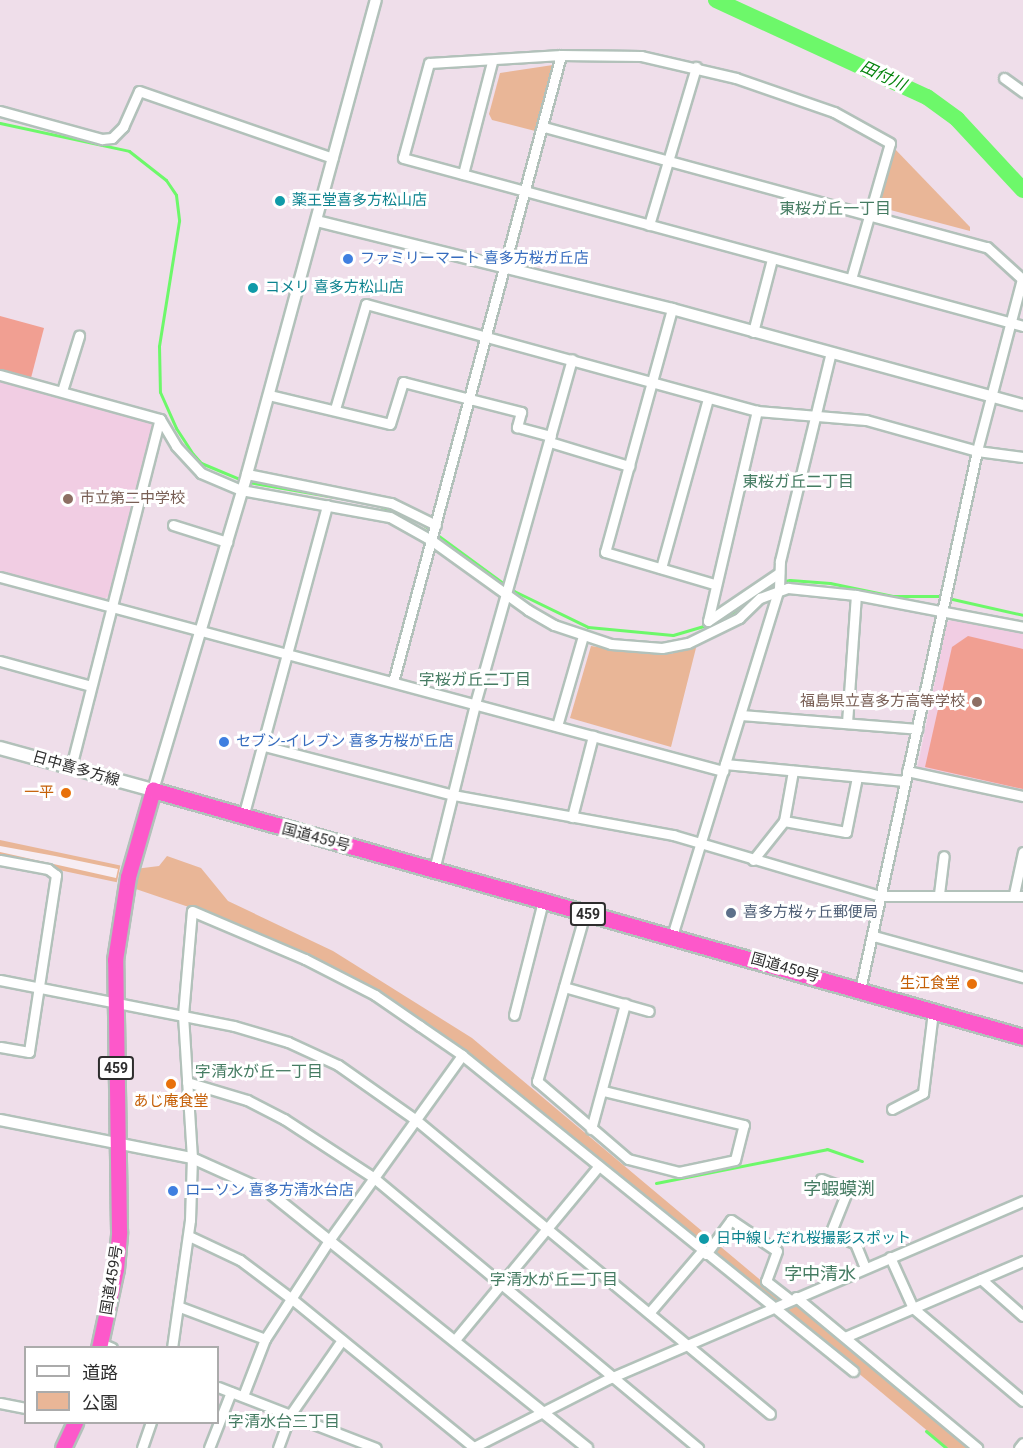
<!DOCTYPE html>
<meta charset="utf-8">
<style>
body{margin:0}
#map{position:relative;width:1023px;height:1448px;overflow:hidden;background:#efdeea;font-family:Roboto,"Noto Sans JP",sans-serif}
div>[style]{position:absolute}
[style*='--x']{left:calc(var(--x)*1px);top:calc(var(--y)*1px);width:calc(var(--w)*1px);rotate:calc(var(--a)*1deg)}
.education>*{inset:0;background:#f1cde3}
.green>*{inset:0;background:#e9b697;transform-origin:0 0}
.pitch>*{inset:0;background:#f19f92}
.plaza>*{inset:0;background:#f7edf3}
.stream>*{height:3px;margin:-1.5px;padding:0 1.5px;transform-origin:1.5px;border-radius:1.5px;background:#6df86a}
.river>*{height:16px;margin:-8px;padding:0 8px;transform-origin:8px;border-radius:8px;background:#6df86a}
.roads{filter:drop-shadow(2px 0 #b2c1ba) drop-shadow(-2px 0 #b2c1ba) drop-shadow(0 2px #b2c1ba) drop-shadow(0 -2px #b2c1ba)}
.minor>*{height:9px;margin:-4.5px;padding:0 4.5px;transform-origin:4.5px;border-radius:4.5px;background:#fff}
.tertiary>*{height:10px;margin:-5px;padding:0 5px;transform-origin:5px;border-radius:5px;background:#fff}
.secondary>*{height:12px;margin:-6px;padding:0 6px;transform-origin:6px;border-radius:6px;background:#fff}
.trunk>*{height:15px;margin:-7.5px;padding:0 7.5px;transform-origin:7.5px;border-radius:7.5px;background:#fd58ca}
.dots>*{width:16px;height:16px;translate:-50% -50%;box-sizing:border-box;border:3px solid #fff;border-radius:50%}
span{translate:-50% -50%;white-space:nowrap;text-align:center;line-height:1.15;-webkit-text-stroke:6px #fff;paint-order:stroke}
.shield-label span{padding:2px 4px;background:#fff;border:2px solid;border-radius:4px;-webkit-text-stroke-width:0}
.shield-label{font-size:14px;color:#2d2d2d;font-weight:700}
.culture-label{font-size:15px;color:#0d838f}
.left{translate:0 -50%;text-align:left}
.shop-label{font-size:15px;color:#366cbe}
.education-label{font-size:15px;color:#785e54}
.right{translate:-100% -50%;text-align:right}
.street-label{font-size:15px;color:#2d2d2d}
.food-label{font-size:15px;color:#c56008}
.service-label{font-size:15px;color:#4e5e75}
.water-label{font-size:16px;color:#06840e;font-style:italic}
.neighbourhood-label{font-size:16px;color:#467c63}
.quarter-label{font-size:18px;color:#467c63}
.legend{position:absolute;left:24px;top:1346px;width:195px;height:78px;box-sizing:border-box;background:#fff;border:2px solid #ababab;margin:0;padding:8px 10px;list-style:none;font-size:18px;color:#2d2d2d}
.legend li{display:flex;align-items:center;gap:12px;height:30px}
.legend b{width:30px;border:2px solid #ababab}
</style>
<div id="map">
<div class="education">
<div style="clip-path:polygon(0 379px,153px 419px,157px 425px,112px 594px,102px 600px,0 573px)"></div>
<div style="clip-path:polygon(952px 620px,1023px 634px,1023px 791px,917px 770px,947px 622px)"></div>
</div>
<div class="green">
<div style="clip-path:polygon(553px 65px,539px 132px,492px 120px,489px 114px,500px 73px)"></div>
<div style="clip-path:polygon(893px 147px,970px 227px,970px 231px,879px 207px)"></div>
<div style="clip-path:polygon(697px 644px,671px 747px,570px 718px,591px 646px,637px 653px,671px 654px)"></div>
<div style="left:0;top:840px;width:123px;height:17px;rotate:12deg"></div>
<div style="clip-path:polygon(167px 856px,201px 868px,228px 901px,333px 951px,472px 1038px,783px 1299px,775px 1303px,770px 1299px,458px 1050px,294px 951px,224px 919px,130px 887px,135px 869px,159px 866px)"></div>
<div style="clip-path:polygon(793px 1304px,800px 1307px,970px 1448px,948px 1448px,784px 1311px)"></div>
</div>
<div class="pitch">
<div style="clip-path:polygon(0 316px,44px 328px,31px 378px,0 370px)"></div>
<div style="clip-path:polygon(968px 636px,1023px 649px,1023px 789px,925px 767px,952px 647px)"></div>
</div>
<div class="plaza">
<div style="clip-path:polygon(0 846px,55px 856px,118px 869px,116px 878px,0 852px)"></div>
</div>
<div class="stream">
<div style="--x:0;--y:123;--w:132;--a:12.2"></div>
<div style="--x:129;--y:151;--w:47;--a:38.1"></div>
<div style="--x:166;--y:180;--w:18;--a:56"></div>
<div style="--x:176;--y:195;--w:26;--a:83"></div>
<div style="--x:179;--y:221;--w:127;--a:99.1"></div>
<div style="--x:159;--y:346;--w:46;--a:88.8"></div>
<div style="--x:160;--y:392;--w:39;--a:66"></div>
<div style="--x:176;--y:428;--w:31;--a:57"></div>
<div style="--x:193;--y:454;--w:12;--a:48"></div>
<div style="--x:201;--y:463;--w:44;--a:22.5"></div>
<div style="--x:248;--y:482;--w:117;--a:9.9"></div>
<div style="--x:375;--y:504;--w:50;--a:22.4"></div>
<div style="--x:421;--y:523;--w:115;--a:36.2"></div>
<div style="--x:514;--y:591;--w:82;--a:25.9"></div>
<div style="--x:588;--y:627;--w:85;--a:5.4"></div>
<div style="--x:673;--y:635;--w:53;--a:-16.4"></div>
<div style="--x:724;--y:620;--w:60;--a:-36.9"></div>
<div style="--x:772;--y:584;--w:18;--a:-13"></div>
<div style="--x:790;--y:580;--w:40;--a:4.3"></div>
<div style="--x:830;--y:583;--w:64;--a:11.7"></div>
<div style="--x:893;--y:596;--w:46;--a:0"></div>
<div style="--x:939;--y:596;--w:86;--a:12.7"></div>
<div style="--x:656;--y:1183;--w:174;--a:-11.2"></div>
<div style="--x:827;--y:1149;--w:37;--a:19"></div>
<div style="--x:926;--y:1431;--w:26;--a:40"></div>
</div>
<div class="river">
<div style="--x:716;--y:0;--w:232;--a:24.7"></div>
<div style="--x:927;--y:97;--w:37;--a:36"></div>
<div style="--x:957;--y:119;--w:97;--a:47.1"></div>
</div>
<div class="roads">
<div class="minor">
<div style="--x:1004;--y:78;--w:24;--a:36"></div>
<div style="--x:0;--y:111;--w:106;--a:15.4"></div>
<div style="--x:102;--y:139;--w:10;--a:-6"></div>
<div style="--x:112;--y:138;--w:16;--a:-45"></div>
<div style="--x:123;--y:127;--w:39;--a:-66"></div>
<div style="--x:139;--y:91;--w:205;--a:19.1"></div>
<div style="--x:544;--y:127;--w:459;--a:15.2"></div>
<div style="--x:987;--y:247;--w:47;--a:42.4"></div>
<div style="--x:1022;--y:279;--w:178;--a:104.7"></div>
<div style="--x:977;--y:451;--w:552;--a:102.25"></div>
<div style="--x:463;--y:174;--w:116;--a:-75.5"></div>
<div style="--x:649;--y:225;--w:165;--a:-73.4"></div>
<div style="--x:851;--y:279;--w:141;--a:-74"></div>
<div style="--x:890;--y:143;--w:64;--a:-151"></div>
<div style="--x:834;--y:112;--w:104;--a:-160.9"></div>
<div style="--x:736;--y:78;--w:98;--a:-167"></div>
<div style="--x:641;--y:56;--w:80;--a:-179.3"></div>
<div style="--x:561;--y:55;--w:132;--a:176.5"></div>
<div style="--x:429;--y:63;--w:98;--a:105.3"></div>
<div style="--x:403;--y:158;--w:642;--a:15.16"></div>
<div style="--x:672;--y:309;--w:252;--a:105.4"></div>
<div style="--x:605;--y:552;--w:114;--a:16.4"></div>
<div style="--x:753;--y:332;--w:75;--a:-75.4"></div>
<div style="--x:0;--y:375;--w:166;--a:15.4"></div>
<div style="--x:160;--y:419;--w:31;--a:59"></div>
<div style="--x:176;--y:446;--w:37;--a:47"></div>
<div style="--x:201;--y:473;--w:43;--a:23"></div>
<div style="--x:241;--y:490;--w:151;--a:10.3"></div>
<div style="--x:390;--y:517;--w:47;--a:29.3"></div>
<div style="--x:431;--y:540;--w:120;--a:35.8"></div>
<div style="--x:528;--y:610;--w:30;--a:30"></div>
<div style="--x:554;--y:625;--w:60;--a:18.4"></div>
<div style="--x:611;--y:644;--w:51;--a:4.5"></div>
<div style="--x:662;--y:648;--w:26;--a:-11"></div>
<div style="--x:688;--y:643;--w:57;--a:-26.1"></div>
<div style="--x:739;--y:618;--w:29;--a:-44"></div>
<div style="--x:760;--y:598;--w:30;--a:-20"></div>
<div style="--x:788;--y:588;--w:68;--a:5.9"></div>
<div style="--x:856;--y:595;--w:170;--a:10.8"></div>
<div style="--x:62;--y:391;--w:58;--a:-72.8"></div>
<div style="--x:269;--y:395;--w:124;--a:13.5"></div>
<div style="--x:390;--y:424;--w:44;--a:-72.8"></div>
<div style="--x:403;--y:382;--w:122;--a:14.3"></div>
<div style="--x:521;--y:412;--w:16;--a:105"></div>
<div style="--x:517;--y:427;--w:35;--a:15"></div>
<div style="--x:335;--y:409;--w:109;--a:-73.6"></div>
<div style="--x:366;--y:304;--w:405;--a:15.3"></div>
<div style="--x:757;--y:411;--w:109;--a:4.7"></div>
<div style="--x:866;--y:420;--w:115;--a:15.6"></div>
<div style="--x:977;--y:451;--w:46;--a:7.4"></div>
<div style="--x:550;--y:442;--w:83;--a:16.9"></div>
<div style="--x:247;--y:474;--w:147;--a:11.4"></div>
<div style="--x:391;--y:503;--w:50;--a:26.1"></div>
<div style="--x:173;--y:525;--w:57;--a:17.5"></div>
<div style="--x:661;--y:568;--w:176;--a:-74.5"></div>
<div style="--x:0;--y:577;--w:749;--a:15.02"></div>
<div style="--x:708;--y:621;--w:216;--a:-76.9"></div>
<div style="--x:708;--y:621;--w:86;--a:-34.1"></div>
<div style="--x:0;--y:661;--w:94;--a:15.4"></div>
<div style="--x:393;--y:682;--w:649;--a:-75"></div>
<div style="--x:741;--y:715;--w:177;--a:4.5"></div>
<div style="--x:847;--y:723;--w:128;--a:-86"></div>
<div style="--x:557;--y:726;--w:94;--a:-73.9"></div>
<div style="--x:264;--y:746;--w:195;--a:14.5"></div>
<div style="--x:453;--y:795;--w:224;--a:10.3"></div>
<div style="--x:673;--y:835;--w:216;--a:16.4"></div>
<div style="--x:880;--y:896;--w:143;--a:0"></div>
<div style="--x:725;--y:764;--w:180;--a:5.4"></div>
<div style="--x:71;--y:767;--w:359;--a:-75.7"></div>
<div style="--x:907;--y:771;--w:119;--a:12.2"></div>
<div style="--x:243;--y:817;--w:323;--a:-74.9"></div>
<div style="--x:572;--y:817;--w:84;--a:-75.5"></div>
<div style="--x:784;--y:821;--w:63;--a:10.1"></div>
<div style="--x:846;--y:832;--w:56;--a:-78.7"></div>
<div style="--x:0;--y:860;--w:49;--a:10.6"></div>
<div style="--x:48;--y:869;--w:10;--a:37"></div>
<div style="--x:56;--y:875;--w:179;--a:98.7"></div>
<div style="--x:29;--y:1052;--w:29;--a:-170"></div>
<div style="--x:753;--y:860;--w:50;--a:-51.5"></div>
<div style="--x:784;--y:821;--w:51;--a:-79.8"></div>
<div style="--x:434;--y:870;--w:171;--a:-76.1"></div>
<div style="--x:475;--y:704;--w:358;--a:-74.3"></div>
<div style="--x:939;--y:894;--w:38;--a:-83"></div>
<div style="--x:1014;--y:894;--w:43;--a:-77.9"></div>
<div style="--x:585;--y:913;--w:175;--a:105.9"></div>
<div style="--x:537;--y:1081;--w:120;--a:40.6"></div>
<div style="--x:628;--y:1159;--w:53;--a:14.3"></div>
<div style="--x:679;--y:1172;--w:57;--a:-12.1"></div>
<div style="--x:735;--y:1160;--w:36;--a:-76"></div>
<div style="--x:744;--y:1125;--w:145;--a:-166.4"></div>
<div style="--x:672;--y:936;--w:363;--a:-72.9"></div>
<div style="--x:779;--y:589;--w:28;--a:-88"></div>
<div style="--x:780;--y:561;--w:215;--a:-76.3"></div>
<div style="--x:874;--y:936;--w:155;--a:15.4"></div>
<div style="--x:0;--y:980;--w:238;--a:11.1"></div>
<div style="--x:234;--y:1026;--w:56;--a:16.5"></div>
<div style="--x:288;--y:1042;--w:55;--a:24.7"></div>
<div style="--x:338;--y:1065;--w:95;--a:35.2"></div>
<div style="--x:416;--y:1120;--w:460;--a:39.7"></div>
<div style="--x:564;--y:987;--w:88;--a:15.8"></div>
<div style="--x:514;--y:1015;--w:118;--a:-75.7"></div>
<div style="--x:187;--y:1082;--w:63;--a:16.7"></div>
<div style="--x:247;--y:1100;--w:42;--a:27.2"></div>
<div style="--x:284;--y:1119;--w:108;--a:33.2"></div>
<div style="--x:374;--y:1178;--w:422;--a:39.8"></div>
<div style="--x:892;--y:1109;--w:35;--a:-27"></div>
<div style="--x:923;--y:1093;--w:83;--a:-83"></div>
<div style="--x:591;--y:1129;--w:130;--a:-74.8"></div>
<div style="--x:821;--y:1179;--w:29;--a:20"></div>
<div style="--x:848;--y:1189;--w:48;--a:111.8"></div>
<div style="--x:830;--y:1234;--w:27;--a:20"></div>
<div style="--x:855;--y:1243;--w:27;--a:68"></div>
<div style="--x:189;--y:1236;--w:56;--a:25.2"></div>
<div style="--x:240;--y:1260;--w:65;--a:36.9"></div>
<div style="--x:292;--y:1299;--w:236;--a:39.2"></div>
<div style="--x:706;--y:1254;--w:42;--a:-53.7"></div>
<div style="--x:731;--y:1220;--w:55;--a:34"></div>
<div style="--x:777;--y:1251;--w:32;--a:110"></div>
<div style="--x:766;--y:1281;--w:31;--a:38"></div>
<div style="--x:890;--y:1257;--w:56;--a:65.7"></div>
<div style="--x:913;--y:1308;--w:144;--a:40.2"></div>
<div style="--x:981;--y:1279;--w:56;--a:41.4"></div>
<div style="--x:796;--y:1297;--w:236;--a:39.8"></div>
<div style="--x:180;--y:1307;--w:91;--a:20.6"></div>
<div style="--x:265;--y:1339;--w:119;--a:-57"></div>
<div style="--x:330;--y:1239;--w:226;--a:-54.3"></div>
<div style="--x:649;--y:1313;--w:82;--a:-49.5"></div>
<div style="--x:845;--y:1337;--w:194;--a:-23.1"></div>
<div style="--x:454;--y:1341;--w:227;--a:-50.4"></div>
<div style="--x:101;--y:1343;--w:12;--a:24"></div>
<div style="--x:172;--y:1348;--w:129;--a:-82"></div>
<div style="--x:190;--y:1220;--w:62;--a:-88.2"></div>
<div style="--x:192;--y:1158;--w:143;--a:-93.6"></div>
<div style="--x:183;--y:1015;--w:104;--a:-85.1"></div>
<div style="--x:192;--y:911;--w:123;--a:23"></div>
<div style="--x:305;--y:959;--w:79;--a:27.2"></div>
<div style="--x:375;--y:995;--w:55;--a:34.6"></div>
<div style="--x:420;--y:1026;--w:51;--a:34.6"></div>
<div style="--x:462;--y:1055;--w:503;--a:38.94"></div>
<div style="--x:218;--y:1387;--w:169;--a:21.1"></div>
<div style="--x:243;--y:1396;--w:61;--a:-68.9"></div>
<div style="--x:0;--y:1403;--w:26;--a:11"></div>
<div style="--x:142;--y:1448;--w:28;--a:-71"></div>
<div style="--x:209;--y:1448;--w:60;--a:-68.6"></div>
<div style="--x:278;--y:1448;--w:35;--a:-70"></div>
<div style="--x:290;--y:1415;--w:91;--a:-55.3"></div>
<div style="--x:472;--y:1448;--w:155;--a:-26.9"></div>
<div style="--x:610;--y:1378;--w:449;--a:-23.2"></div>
<div style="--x:1019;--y:1448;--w:6;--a:-51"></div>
</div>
<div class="tertiary">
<div style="--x:317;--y:221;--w:366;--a:13.9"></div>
<div style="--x:672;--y:309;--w:364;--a:15.3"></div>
<div style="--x:153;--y:790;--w:330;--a:-73.4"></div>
<div style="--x:247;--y:474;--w:491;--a:-74.8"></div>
<div style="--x:0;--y:1120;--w:196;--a:11.2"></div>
<div style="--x:192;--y:1158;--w:85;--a:24.2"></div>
<div style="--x:270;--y:1193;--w:407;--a:38.8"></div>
</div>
<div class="secondary">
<div style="--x:0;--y:748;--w:159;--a:15.4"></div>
</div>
<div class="trunk">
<div style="--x:99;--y:1348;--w:81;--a:-77.9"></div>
<div style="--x:116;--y:1269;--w:38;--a:-85"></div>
<div style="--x:119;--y:1231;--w:271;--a:-90.8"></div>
<div style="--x:115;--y:960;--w:84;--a:-81.1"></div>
<div style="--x:128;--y:877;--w:91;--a:-74"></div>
<div style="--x:153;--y:790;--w:904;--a:15.85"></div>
<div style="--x:63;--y:1448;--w:29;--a:-65"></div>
</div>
</div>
<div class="dots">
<div style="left:280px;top:201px;background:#0f9aa8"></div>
<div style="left:348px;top:259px;background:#3f7fe0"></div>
<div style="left:253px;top:288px;background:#0f9aa8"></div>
<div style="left:68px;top:499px;background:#8d6e63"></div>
<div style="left:977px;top:702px;background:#8d6e63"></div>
<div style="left:224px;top:742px;background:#3f7fe0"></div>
<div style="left:66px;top:793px;background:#e8710a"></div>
<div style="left:731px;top:913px;background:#5c6f8a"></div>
<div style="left:972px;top:984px;background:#e8710a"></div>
<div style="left:171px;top:1084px;background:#e8710a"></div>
<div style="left:173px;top:1191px;background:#3f7fe0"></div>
<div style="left:704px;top:1239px;background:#0f9aa8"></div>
</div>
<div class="shield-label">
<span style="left:588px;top:914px">459</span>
<span style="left:116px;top:1068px">459</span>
</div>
<div class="culture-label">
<span class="left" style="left:292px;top:201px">薬王堂喜多方松山店</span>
<span class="left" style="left:265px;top:288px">コメリ 喜多方松山店</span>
<span class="left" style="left:716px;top:1239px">日中線しだれ桜撮影スポット</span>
</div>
<div class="shop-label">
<span class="left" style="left:360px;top:259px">ファミリーマート 喜多方桜ガ丘店</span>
<span class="left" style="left:236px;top:742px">セブン-イレブン 喜多方桜が丘店</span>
<span class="left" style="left:185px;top:1191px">ローソン 喜多方清水台店</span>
</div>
<div class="education-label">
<span class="left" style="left:80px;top:499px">市立第二中学校</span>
<span class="right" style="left:965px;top:702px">福島県立喜多方高等学校</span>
</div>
<div class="street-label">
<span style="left:76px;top:769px;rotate:16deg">日中喜多方線</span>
<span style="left:316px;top:838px;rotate:15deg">国道459号</span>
<span style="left:785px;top:968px;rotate:16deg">国道459号</span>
<span style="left:112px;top:1280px;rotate:-81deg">国道459号</span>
</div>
<div class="food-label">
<span class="right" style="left:54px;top:793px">一平</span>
<span class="right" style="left:960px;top:984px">生江食堂</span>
<span style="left:171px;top:1102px">あじ庵食堂</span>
</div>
<div class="service-label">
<span class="left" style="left:743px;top:913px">喜多方桜ヶ丘郵便局</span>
</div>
<div class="water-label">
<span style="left:883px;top:76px;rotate:25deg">田付川</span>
</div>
<div class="neighbourhood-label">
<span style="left:835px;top:209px">東桜ガ丘一丁目</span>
<span style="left:798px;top:482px">東桜ガ丘二丁目</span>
<span style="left:475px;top:680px">字桜ガ丘二丁目</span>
<span style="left:259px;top:1072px">字清水が丘一丁目</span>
<span style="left:554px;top:1280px">字清水が丘二丁目</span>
<span style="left:284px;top:1422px">字清水台三丁目</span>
</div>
<div class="quarter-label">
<span style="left:839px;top:1189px">字蝦蟆渕</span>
<span style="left:820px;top:1274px">字中清水</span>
</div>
<ul class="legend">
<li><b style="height:8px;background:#fff"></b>道路</li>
<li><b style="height:16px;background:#e9b697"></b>公園</li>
</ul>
</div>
